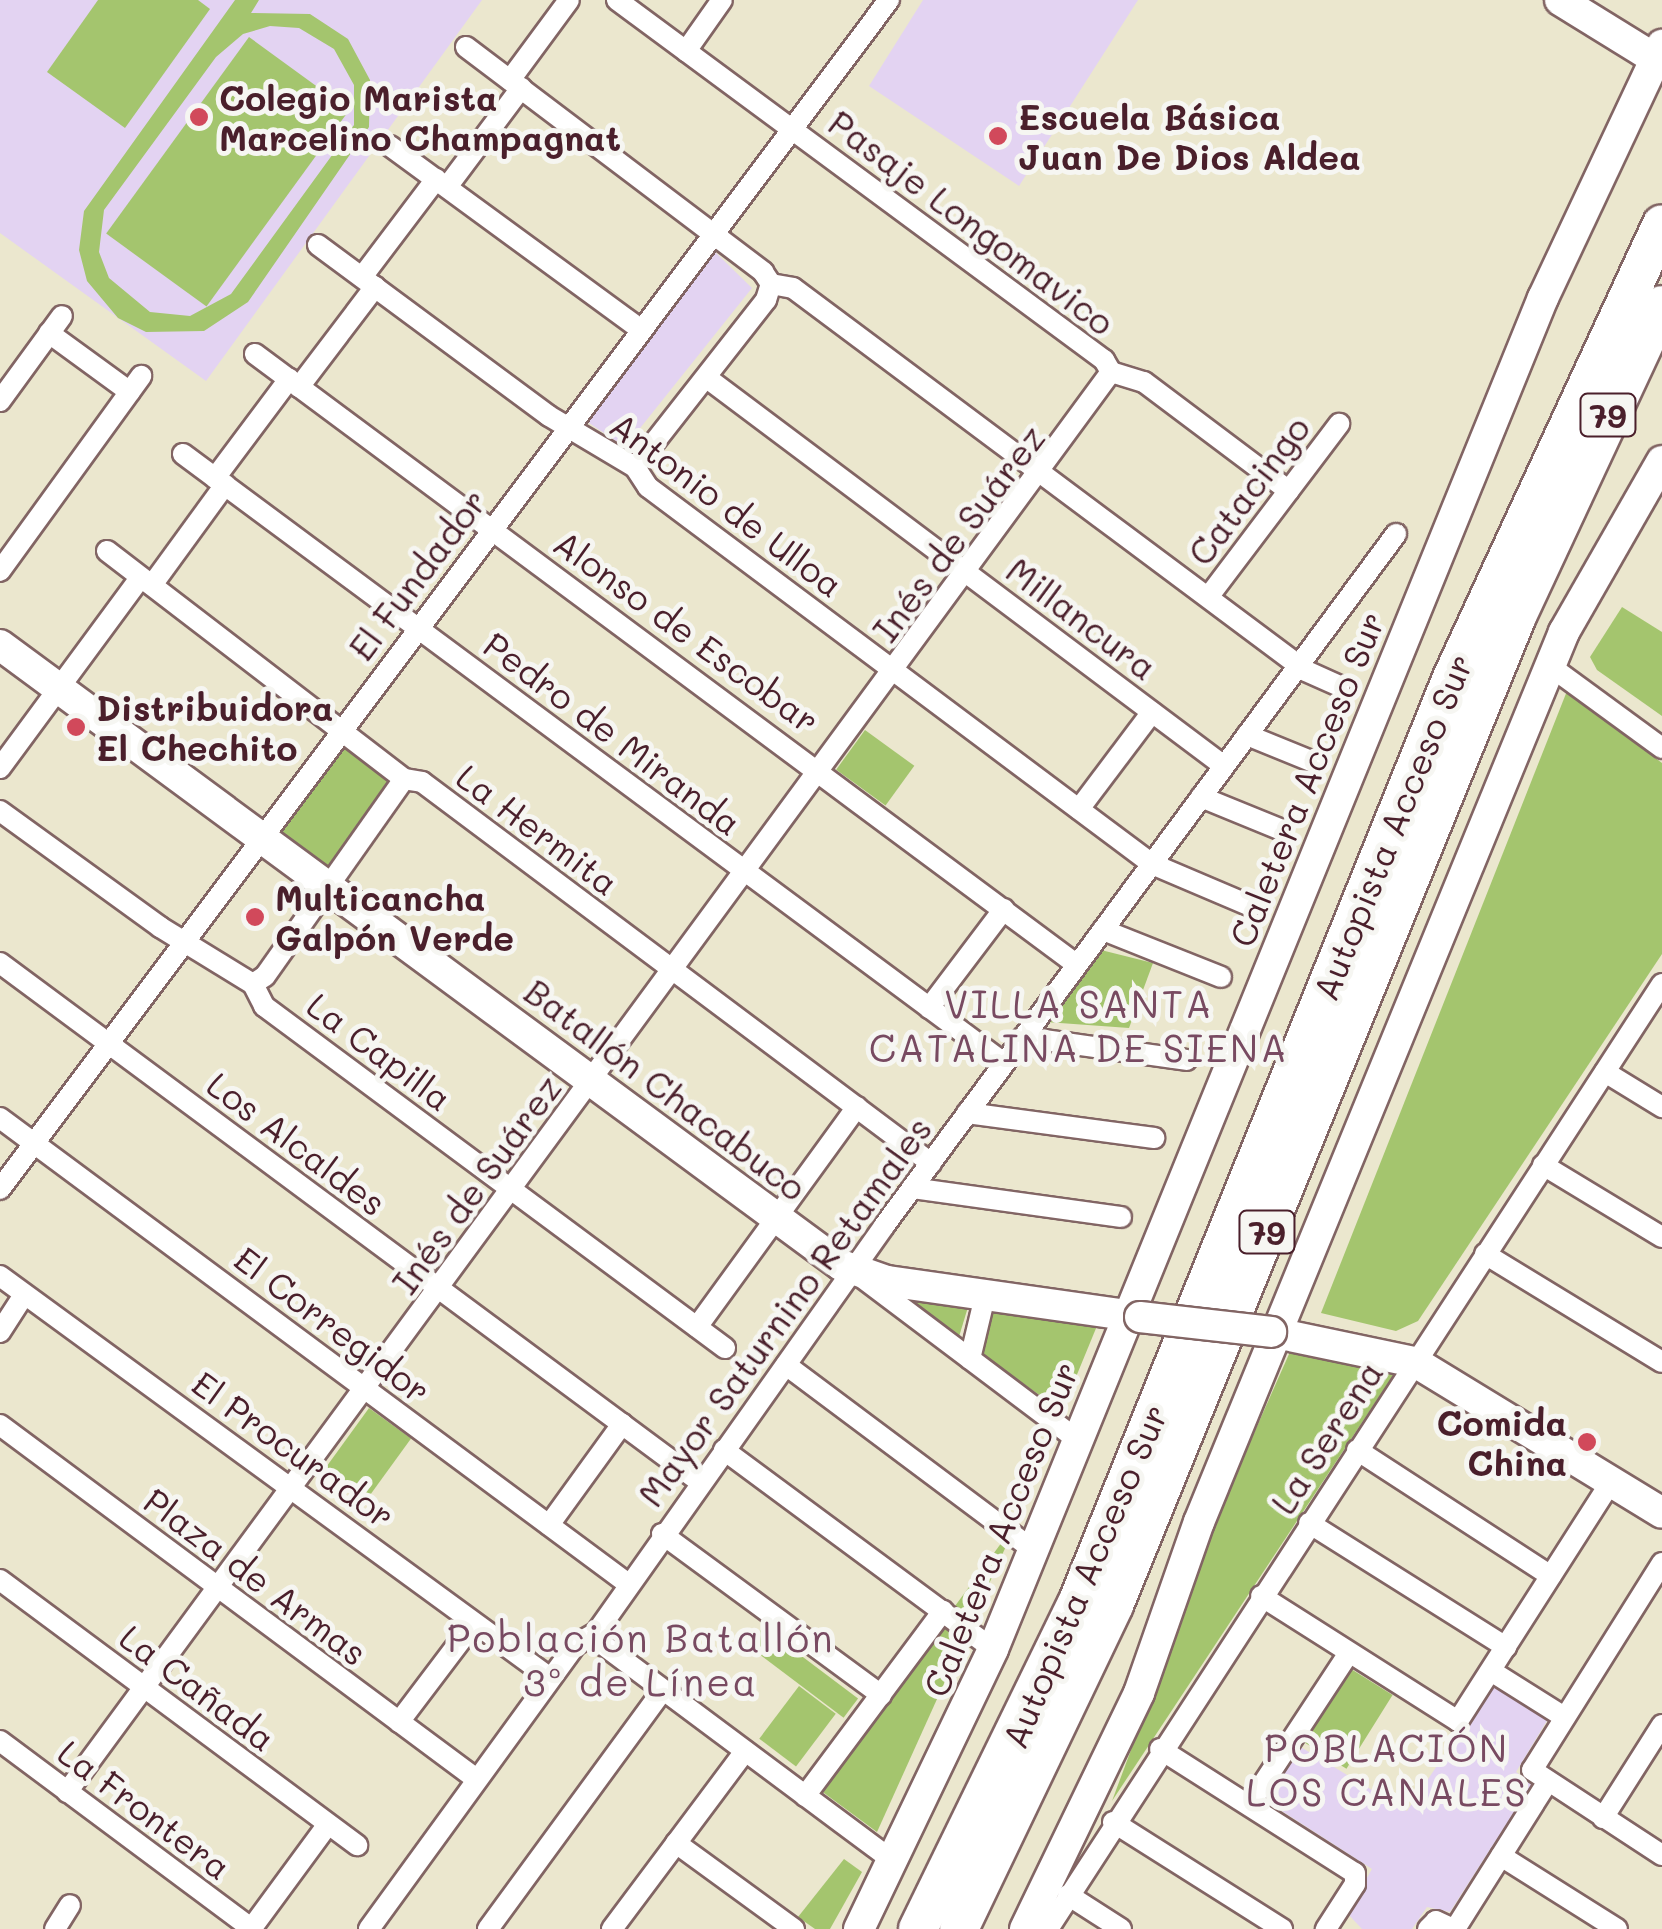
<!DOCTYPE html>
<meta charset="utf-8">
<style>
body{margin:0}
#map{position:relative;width:1662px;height:1929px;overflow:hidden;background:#ebe7ce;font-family:Mali,sans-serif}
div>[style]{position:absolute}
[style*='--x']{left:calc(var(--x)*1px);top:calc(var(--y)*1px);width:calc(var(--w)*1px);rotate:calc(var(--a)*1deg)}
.built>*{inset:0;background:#e3d3f2}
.green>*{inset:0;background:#a4c56e;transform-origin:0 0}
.roads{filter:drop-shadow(2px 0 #826564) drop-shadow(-2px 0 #826564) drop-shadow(0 2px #826564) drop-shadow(0 -2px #826564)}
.street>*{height:20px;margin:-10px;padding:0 10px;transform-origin:10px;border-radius:10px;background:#fff}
.secondary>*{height:30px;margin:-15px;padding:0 15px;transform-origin:15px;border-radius:15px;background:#fff}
.highway>*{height:38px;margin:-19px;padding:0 19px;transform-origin:19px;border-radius:19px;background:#fff}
.bridges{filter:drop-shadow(2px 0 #826564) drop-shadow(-2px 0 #826564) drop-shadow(0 2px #826564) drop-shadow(0 -2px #826564)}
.secondary-bridge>*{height:30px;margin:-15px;padding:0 15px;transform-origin:15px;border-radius:15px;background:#fff}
.dots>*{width:28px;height:28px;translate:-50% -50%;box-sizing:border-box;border:5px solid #f6f6f2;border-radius:50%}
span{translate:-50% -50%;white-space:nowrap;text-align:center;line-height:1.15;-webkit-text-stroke:10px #f6f6f2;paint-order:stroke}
.shield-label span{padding:2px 8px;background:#f6f6f2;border:2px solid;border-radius:8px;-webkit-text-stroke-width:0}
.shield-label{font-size:32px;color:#4a1f2b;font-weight:700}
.poi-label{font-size:35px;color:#4a1f2b;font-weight:700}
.left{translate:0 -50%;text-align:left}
.right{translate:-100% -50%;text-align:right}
.street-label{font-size:35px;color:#4a1f2b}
.neighbourhood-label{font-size:38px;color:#784a61;letter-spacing:2.5px}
</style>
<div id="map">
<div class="built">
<div style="clip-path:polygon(0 0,482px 0,206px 381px,0 233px)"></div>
<div style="clip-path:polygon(923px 0,1138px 0,1019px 186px,869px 86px)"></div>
<div style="clip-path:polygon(713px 250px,752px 288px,625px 447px,586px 421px)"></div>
<div style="clip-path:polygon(1491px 1684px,1548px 1719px,1516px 1772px,1532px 1784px,1450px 1912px,1427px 1907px,1412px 1929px,1362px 1929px,1347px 1913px,1372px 1869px,1263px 1799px,1299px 1746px,1407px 1811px)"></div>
</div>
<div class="green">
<div style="clip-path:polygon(98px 0,198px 0,210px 9px,125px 128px,47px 72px)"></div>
<div style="clip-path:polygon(evenodd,235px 0,259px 0,251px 13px,310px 14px,348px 39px,370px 80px,369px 127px,248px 302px,204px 331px,146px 332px,118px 318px,87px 281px,79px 250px,84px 211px,235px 0,270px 26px,299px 28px,334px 49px,354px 85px,354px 125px,231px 294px,190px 316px,150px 312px,109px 278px,99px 252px,104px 210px,216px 57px,243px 34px,270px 26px)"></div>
<div style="left:249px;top:37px;width:124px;height:243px;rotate:36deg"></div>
<div style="clip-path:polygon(1622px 607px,1662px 632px,1662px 716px,1597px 670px,1590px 657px)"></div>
<div style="clip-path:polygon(1567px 691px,1662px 763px,1662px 954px,1418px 1321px,1396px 1331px,1321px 1313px)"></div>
<div style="left:865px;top:730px;width:61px;height:49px;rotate:36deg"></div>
<div style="left:345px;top:742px;width:63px;height:114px;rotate:37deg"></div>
<div style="clip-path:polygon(1101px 950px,1153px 963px,1129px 1028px,1046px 1022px)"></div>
<div style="clip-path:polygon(908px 1297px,968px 1307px,958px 1340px)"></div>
<div style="clip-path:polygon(987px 1302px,1099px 1321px,1062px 1411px,977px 1351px)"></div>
<div style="clip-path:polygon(1293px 1345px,1398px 1368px,1112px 1801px,1223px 1503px)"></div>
<div style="left:369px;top:1408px;width:52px;height:79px;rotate:36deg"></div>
<div style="clip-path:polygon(1002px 1542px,1007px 1544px,877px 1832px,820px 1790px)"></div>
<div style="left:763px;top:1627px;width:119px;height:24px;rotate:37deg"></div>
<div style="left:1351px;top:1669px;width:49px;height:87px;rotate:32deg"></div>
<div style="left:799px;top:1686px;width:46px;height:66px;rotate:37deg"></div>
<div style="clip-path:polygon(844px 1859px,862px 1872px,830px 1929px,815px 1929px,798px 1917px)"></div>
</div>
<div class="roads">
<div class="street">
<div style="--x:617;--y:0;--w:606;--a:36.47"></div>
<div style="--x:1104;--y:360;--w:14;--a:60"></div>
<div style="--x:1111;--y:372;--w:34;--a:17"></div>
<div style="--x:1144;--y:382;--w:181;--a:36.9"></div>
<div style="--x:466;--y:47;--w:373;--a:37.1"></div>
<div style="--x:763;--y:272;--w:14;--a:56"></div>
<div style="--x:686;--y:51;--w:62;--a:-54.8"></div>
<div style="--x:510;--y:80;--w:99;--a:-53.6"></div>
<div style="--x:390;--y:146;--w:308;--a:36.2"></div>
<div style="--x:447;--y:187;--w:124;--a:-53.2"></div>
<div style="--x:318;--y:245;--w:287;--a:36.5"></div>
<div style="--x:549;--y:416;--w:100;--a:30.7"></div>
<div style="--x:635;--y:467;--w:24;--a:57"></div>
<div style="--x:648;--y:487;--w:629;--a:36.8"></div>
<div style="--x:1152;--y:864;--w:108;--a:23"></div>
<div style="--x:362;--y:277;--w:123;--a:-52.9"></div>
<div style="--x:771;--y:284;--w:22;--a:10"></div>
<div style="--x:793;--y:288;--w:640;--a:36.74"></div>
<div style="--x:1306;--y:671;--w:37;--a:24"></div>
<div style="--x:49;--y:333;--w:100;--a:36.1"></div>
<div style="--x:255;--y:354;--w:1024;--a:36.62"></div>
<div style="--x:707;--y:378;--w:646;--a:36.89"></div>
<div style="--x:299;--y:387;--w:126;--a:-52.8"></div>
<div style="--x:0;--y:401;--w:105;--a:-53.9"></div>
<div style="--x:183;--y:454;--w:1022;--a:36.57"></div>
<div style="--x:635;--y:467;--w:212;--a:-51.9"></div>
<div style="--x:766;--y:300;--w:17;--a:-73"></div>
<div style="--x:215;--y:478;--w:124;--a:-53.2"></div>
<div style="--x:107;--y:551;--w:374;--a:37.5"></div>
<div style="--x:404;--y:779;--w:18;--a:9"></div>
<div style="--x:422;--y:782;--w:636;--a:36.82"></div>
<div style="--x:0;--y:571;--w:241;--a:-54.1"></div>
<div style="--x:152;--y:585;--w:124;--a:-53.9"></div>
<div style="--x:1209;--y:596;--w:216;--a:-52.9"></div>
<div style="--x:1550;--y:666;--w:139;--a:36.2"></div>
<div style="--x:1247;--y:735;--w:69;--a:22.1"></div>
<div style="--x:0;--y:768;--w:237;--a:-53.6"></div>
<div style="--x:1201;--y:797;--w:87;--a:22.2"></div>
<div style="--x:1079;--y:809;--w:121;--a:-53"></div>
<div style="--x:0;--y:811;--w:198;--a:35.9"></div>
<div style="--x:160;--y:927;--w:109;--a:31.5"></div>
<div style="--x:1103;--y:930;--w:127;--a:21.7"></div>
<div style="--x:0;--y:963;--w:871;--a:36.55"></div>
<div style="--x:253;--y:984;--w:25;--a:63"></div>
<div style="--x:264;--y:1006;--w:574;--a:36.57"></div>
<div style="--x:253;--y:984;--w:14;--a:-34"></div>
<div style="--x:265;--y:976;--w:241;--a:-54.8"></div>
<div style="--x:929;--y:1008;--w:124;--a:-52.9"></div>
<div style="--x:1023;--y:1037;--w:165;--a:8"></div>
<div style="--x:1605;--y:1072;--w:67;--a:31.6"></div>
<div style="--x:967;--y:1113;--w:189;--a:7.6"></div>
<div style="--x:0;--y:1118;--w:781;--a:36.56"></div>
<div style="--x:1543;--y:1165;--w:139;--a:31.2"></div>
<div style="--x:912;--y:1188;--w:211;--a:7.9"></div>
<div style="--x:0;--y:1189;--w:1485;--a:-53.22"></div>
<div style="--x:1485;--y:1254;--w:207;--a:31.4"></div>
<div style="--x:0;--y:1276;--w:681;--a:36.16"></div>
<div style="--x:864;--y:1279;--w:268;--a:37"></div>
<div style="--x:697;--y:1327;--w:272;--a:-54"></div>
<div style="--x:0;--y:1332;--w:40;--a:-57.1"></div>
<div style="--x:970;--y:1359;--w:65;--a:-76.6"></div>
<div style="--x:786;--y:1365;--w:311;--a:36.8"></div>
<div style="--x:0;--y:1425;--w:592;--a:36.62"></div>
<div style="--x:724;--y:1450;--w:335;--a:36.5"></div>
<div style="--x:1357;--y:1450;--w:231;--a:33"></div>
<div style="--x:1309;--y:1523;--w:233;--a:32.2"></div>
<div style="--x:549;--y:1525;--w:125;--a:-54.1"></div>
<div style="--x:662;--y:1534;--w:272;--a:36.3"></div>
<div style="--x:1662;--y:1563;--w:244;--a:122.1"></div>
<div style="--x:1532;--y:1770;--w:155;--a:33.2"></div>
<div style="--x:0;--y:1580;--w:445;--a:36.6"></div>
<div style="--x:1261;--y:1596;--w:233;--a:32.4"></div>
<div style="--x:1458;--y:1721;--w:284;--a:-57.4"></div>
<div style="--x:596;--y:1633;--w:499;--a:-54.7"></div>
<div style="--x:884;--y:1226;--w:861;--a:-53.5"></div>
<div style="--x:596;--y:1633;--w:13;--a:61"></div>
<div style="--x:602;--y:1644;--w:364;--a:36.7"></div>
<div style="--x:1491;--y:1671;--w:86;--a:32.2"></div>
<div style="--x:399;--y:1722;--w:124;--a:-52.9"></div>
<div style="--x:0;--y:1741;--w:314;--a:36.7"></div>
<div style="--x:1160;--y:1749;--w:231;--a:32.5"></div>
<div style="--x:1355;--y:1873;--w:11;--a:90"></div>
<div style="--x:1355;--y:1884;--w:54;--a:122.8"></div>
<div style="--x:67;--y:1792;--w:1762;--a:-53.68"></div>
<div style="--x:805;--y:1796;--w:231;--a:-53.3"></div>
<div style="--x:1249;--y:1805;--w:182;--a:-56.7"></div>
<div style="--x:1603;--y:1818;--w:110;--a:-57.6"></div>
<div style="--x:1113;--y:1822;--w:200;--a:32.3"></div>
<div style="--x:676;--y:1843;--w:146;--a:36.1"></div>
<div style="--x:1501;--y:1856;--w:137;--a:32.2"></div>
<div style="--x:1068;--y:1895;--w:63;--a:32.7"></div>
<div style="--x:55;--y:1929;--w:28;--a:-58"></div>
<div style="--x:251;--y:1929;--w:130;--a:-53.7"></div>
<div style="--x:369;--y:1929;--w:351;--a:-54"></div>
<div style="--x:575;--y:1645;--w:24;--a:-30"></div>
<div style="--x:488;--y:1929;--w:296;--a:-53.8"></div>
<div style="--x:612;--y:1929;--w:222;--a:-53.2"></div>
<div style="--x:1048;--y:1929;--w:1127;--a:-56.99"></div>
<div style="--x:1428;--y:1929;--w:11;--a:-45"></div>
<div style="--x:1436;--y:1921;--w:19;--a:25"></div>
<div style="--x:1455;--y:1929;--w:173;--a:-57.8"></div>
</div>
<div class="secondary">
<div style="--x:1560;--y:0;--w:120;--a:31.7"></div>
<div style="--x:0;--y:645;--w:1045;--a:36.4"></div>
<div style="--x:841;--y:1265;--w:49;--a:19.2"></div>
<div style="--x:887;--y:1281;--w:256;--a:8.1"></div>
<div style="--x:1271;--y:1332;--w:147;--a:11.8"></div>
<div style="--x:1415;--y:1362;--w:289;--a:31.4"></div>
<div style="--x:859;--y:1929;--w:310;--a:-64.4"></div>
<div style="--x:993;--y:1649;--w:1459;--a:-67.85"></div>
<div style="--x:1543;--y:298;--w:280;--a:-64.8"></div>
<div style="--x:1025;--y:1929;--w:262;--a:-64.2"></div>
<div style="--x:1139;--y:1693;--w:181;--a:-70.7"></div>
<div style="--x:1199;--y:1522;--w:962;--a:-67.7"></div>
<div style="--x:1564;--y:632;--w:197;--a:-60.2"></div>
</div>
<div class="highway">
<div style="--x:918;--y:1929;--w:365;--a:-64"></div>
<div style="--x:1078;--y:1601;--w:994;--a:-67.95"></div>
<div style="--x:1451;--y:680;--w:502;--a:-65.17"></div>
<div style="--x:959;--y:1929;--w:359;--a:-64.4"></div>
<div style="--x:1114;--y:1605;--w:1068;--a:-67.83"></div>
<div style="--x:1517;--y:616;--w:343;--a:-65"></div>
</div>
</div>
<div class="bridges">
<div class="secondary-bridge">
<div style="--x:1140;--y:1317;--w:132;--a:6.5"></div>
</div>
</div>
<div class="dots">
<div style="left:199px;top:117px;background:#d1495b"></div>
<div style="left:998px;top:136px;background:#d1495b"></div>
<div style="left:76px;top:727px;background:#d1495b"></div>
<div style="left:255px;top:917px;background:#d1495b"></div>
<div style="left:1587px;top:1442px;background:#d1495b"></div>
</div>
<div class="shield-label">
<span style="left:1608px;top:415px">79</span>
<span style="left:1267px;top:1232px">79</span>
</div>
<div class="poi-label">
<span class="left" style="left:219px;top:117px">Colegio Marista<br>Marcelino Champagnat</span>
<span class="left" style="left:1018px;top:136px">Escuela Básica<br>Juan De Dios Aldea</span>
<span class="left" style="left:96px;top:727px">Distribuidora<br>El Chechito</span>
<span class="left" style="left:275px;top:917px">Multicancha<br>Galpón Verde</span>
<span class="right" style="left:1567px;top:1442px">Comida<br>China</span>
</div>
<div class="street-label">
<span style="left:972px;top:222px;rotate:37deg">Pasaje Longomavico</span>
<span style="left:1248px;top:490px;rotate:-53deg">Catacingo</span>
<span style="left:727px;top:504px;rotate:37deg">Antonio de Ulloa</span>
<span style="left:958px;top:533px;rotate:-53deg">Inés de Suárez</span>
<span style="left:417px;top:574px;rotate:-53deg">El Fundador</span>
<span style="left:1082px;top:618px;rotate:37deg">Millancura</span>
<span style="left:687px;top:631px;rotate:36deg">Alonso de Escobar</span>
<span style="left:613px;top:733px;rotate:37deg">Pedro de Miranda</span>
<span style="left:1306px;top:779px;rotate:-68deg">Caletera Acceso Sur</span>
<span style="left:1392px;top:827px;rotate:-68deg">Autopista Acceso Sur</span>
<span style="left:538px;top:829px;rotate:37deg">La Hermita</span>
<span style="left:380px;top:1051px;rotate:37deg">La Capilla</span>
<span style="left:666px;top:1089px;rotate:37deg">Batallón Chacabuco</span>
<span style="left:297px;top:1143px;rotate:37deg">Los Alcaldes</span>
<span style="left:476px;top:1184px;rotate:-54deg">Inés de Suárez</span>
<span style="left:784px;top:1311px;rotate:-54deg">Mayor Saturnino Retamales</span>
<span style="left:333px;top:1324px;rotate:37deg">El Corregidor</span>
<span style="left:1326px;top:1437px;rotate:-57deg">La Serena</span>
<span style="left:294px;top:1449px;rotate:36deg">El Procurador</span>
<span style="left:1000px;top:1529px;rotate:-68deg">Caletera Acceso Sur</span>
<span style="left:256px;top:1576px;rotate:37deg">Plaza de Armas</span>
<span style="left:1084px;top:1576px;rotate:-67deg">Autopista Acceso Sur</span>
<span style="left:198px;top:1687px;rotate:37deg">La Cañada</span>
<span style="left:145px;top:1809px;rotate:37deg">La Frontera</span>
</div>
<div class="neighbourhood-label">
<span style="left:1079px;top:1026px">VILLA SANTA<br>CATALINA DE SIENA</span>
<span style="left:641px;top:1660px">Población Batallón<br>3º de Línea</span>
<span style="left:1387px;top:1770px">POBLACIÓN<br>LOS CANALES</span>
</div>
</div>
